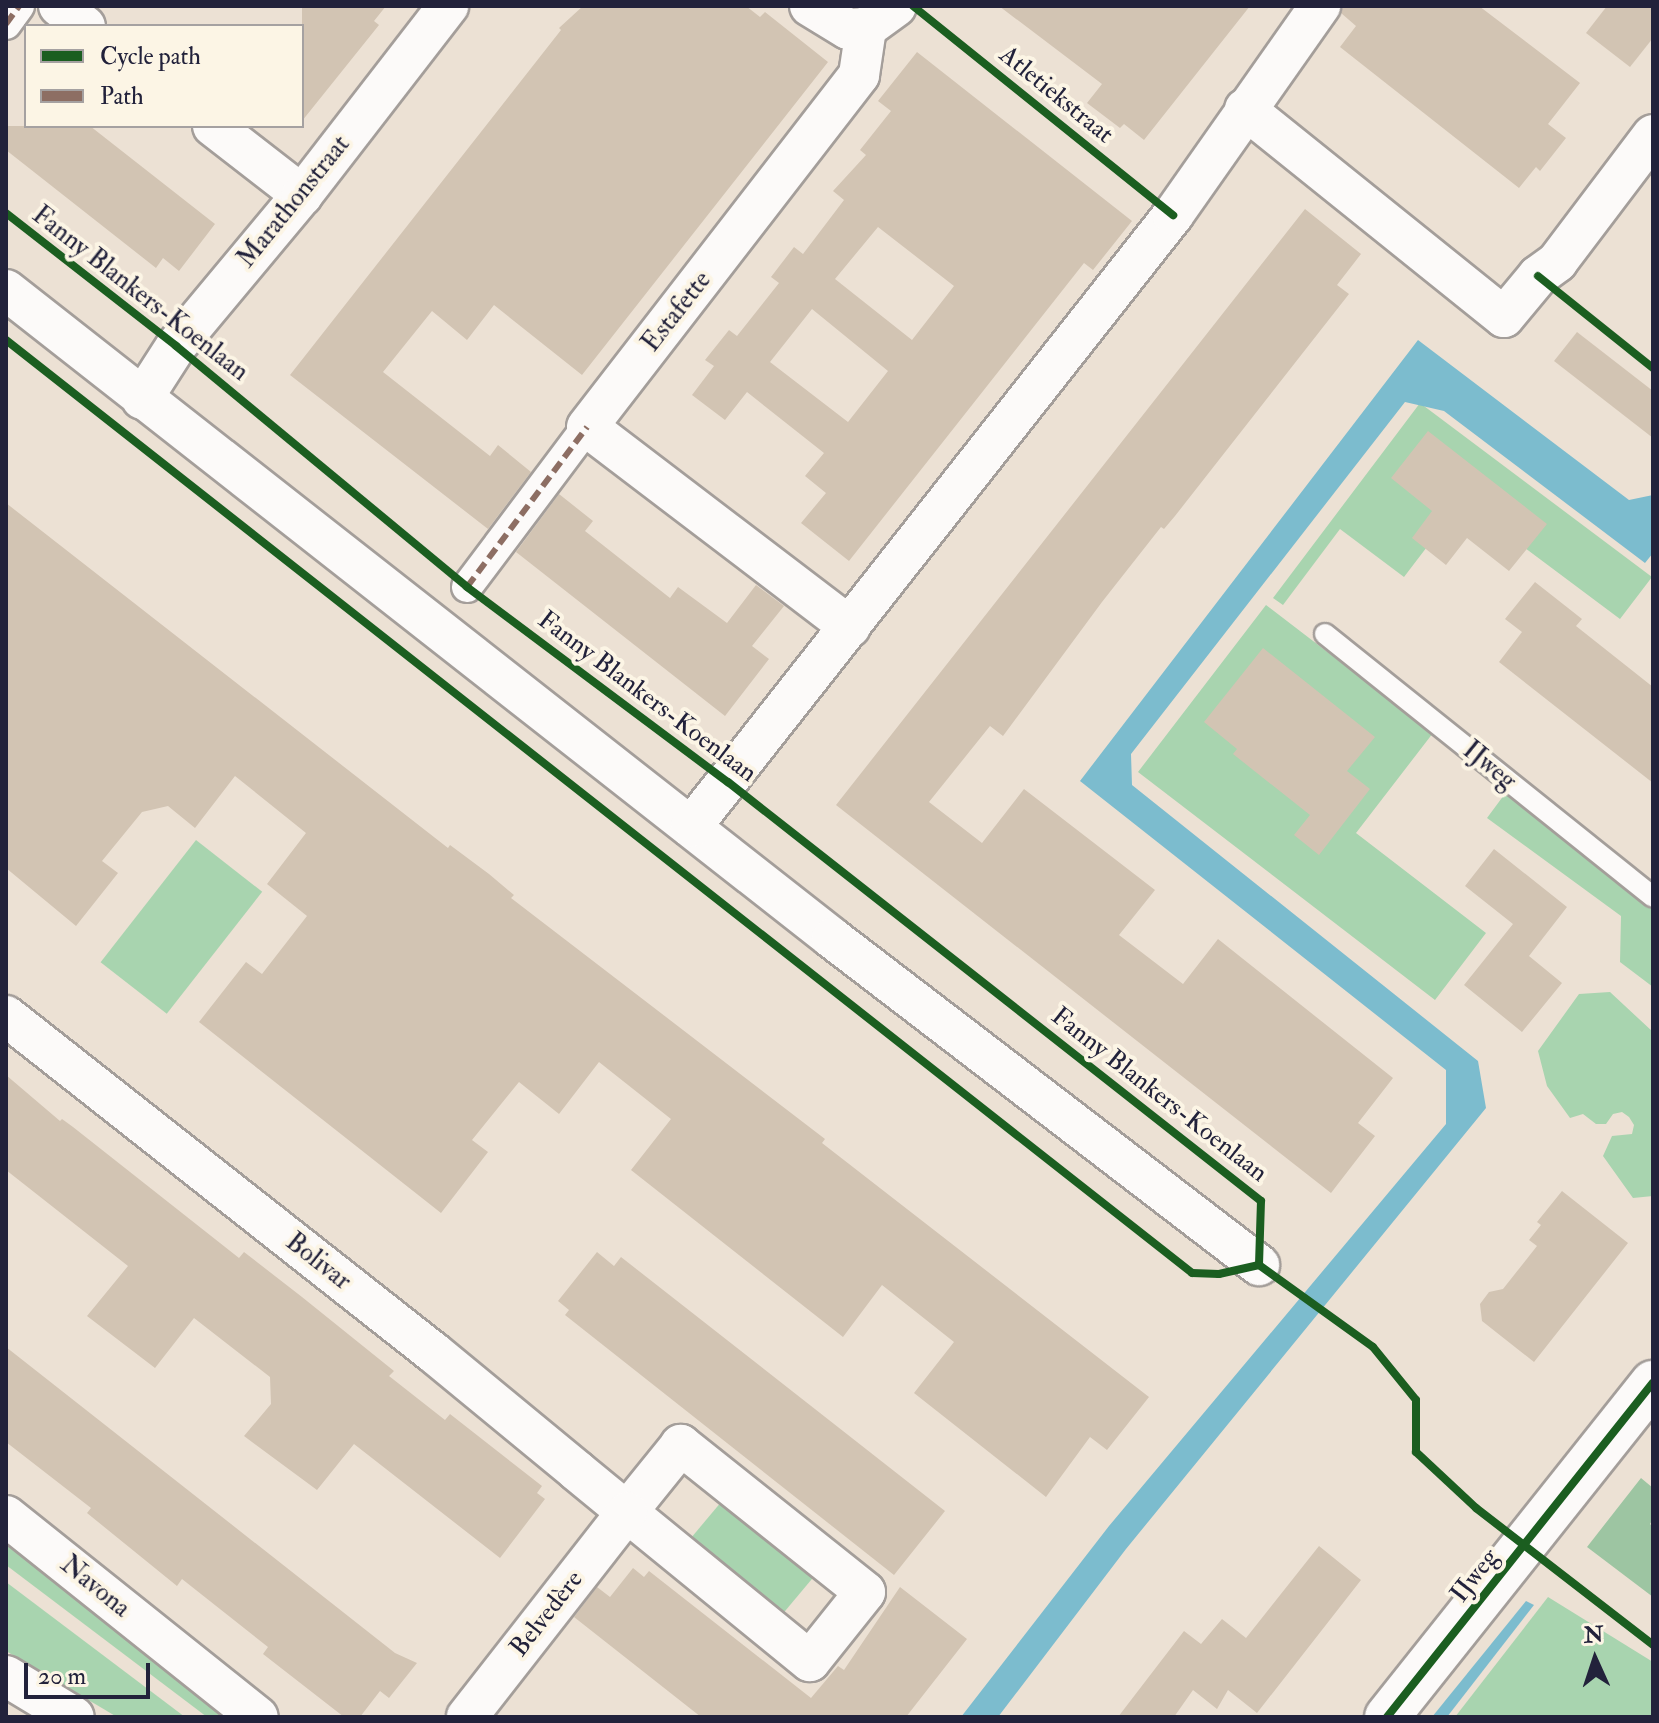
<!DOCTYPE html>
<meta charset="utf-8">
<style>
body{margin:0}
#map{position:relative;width:1659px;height:1723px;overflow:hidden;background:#ece1d4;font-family:"IM FELL Double Pica",serif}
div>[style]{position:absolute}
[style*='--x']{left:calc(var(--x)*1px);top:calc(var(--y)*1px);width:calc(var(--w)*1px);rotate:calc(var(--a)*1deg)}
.green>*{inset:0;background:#a8d4af;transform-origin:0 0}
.forest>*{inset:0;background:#9dc5a2}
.water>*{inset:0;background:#7cbcce}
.building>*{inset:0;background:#d2c4b3}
.roads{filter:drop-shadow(2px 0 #a49e9a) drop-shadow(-2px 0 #a49e9a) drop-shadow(0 2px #a49e9a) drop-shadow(0 -2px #a49e9a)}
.service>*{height:20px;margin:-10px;padding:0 10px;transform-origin:10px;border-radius:10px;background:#fcfaf9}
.pedestrian>*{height:30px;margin:-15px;padding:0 15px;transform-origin:15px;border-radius:15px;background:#fcfaf9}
.minor>*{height:40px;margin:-20px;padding:0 20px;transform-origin:20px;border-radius:20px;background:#fcfaf9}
.tertiary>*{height:44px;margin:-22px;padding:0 22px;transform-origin:22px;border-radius:22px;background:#fcfaf9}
.quiet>*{height:6px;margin-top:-3px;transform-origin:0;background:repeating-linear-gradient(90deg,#8d6e63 0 12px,transparent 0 18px)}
.cycleway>*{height:8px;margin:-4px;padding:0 4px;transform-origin:4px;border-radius:4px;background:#1b5e20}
span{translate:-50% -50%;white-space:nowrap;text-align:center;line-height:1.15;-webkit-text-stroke:8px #fcf5e5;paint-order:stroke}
.street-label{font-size:26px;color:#22223b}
.frame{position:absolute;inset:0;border:8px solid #22223b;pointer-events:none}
.legend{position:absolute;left:24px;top:24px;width:280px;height:104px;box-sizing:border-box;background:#fcf5e5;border:2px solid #a5a1a1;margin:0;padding:10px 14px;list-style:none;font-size:24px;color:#22223b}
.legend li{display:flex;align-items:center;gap:16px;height:40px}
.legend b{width:40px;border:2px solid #a5a1a1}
.north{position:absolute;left:1555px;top:1619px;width:80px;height:80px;-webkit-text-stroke:6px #fcf5e5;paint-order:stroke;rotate:357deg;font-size:22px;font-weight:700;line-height:32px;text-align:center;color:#22223b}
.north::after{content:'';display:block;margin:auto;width:28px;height:36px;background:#22223b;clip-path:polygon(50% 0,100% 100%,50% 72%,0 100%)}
.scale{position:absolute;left:24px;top:1663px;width:126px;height:36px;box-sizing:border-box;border:4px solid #22223b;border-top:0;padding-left:10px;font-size:24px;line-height:28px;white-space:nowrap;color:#22223b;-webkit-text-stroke:6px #fcf5e5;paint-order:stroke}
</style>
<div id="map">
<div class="green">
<div style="clip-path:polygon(1420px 403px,1652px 577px,1620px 619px,1462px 501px,1404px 577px,1340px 529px,1283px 605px,1273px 598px)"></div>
<div style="clip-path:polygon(1266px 605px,1433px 733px,1356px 833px,1486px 933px,1435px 1000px,1138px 772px)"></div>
<div style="clip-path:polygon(1507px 791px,1653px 907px,1653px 987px,1620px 962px,1621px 916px,1487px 818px)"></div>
<div style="left:196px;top:840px;width:84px;height:155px;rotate:38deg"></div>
<div style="clip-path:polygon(1610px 992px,1653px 1032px,1653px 1196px,1633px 1198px,1603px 1156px,1612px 1136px,1632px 1134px,1634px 1125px,1629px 1117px,1622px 1112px,1613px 1114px,1606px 1124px,1596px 1124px,1583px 1114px,1570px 1118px,1547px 1086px,1538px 1051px,1579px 994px)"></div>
<div style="left:722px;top:1501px;width:119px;height:58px;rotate:40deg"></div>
<div style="clip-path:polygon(6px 1541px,229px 1717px,207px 1717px,6px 1565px)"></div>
<div style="clip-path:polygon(6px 1582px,185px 1717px,117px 1717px,6px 1651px)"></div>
<div style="clip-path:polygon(1548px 1597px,1653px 1662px,1653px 1717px,1455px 1717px)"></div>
</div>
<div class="forest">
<div style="clip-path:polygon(1641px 1478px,1653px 1488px,1653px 1519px,1650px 1524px,1653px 1527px,1653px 1597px,1587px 1547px)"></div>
</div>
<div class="water">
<div style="clip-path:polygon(1418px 340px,1629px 500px,1653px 495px,1653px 553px,1645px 563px,1444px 411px,1405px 402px,1131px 754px,1132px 785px,1478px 1061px,1486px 1108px,1126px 1549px,998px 1717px,961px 1717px,1109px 1526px,1446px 1124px,1446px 1070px,1080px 781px)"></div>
<div style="clip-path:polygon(1526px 1601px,1534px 1605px,1447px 1717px,1432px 1717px)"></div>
</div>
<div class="building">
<div style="clip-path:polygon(302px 6px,386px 6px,374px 21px,379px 25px,302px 121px)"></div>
<div style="clip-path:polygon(583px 6px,746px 6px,760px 17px,765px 12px,828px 62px,582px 375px,494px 305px,467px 340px,432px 311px,383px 372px,490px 456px,498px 445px,531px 472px,488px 529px,290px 375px,561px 30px,559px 28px)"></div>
<div style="clip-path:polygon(999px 6px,1250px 6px,1144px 140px,1124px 124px,1120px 128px,1087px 103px,1102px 84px)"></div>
<div style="clip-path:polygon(1343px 6px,1479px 6px,1580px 83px,1548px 124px,1566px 138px,1540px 171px,1536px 167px,1519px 188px,1340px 47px,1356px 26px,1341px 13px)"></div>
<div style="clip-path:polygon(1607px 6px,1653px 6px,1653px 38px,1630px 67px,1586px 33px)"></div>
<div style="clip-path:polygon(evenodd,917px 52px,1132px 221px,1093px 270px,1084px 263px,849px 561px,801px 523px,826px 493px,805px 476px,824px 453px,747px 392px,725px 420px,692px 395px,714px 366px,705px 360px,729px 330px,737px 336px,779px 283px,771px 277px,794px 247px,803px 254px,844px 200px,833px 191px,866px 155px,860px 150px,891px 111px,878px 101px,917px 52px,878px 227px,954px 286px,912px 340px,835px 279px,878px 227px,917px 52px,812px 309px,888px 371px,848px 422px,770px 362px,812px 309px)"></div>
<div style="clip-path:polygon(6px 126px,90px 126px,215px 224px,179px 271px,163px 258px,156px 268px,6px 150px)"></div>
<div style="clip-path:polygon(1305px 209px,1361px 254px,1337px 285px,1349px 294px,1175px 516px,1164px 529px,1161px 527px,1102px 602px,1003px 736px,990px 726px,929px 802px,982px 843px,1024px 789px,1155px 890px,1119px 935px,1183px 984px,1218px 939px,1393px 1078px,1358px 1123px,1375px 1136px,1331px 1193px,836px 805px)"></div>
<div style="clip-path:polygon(1577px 332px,1653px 391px,1653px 438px,1554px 361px)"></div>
<div style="clip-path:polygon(1428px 431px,1547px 524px,1509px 571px,1467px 538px,1446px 565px,1412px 538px,1432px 511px,1391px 478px)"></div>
<div style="clip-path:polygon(559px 494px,593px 521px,585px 531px,670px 598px,678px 587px,727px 623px,756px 585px,784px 606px,752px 646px,769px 659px,725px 716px,516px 552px)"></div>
<div style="clip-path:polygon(6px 503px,448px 848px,450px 845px,489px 874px,514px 895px,511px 898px,825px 1139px,822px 1143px,1149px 1397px,1107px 1450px,1090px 1437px,1046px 1497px,914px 1393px,954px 1342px,882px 1285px,843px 1337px,631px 1170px,671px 1119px,599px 1062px,559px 1114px,519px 1082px,472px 1140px,488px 1152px,441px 1213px,199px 1022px,246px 962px,262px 974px,307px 916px,267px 884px,306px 833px,235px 776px,195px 828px,168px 806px,142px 812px,102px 861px,118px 873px,76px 926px,6px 868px)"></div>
<div style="clip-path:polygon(1535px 582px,1582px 619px,1576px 626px,1653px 687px,1653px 783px,1499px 662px,1522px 632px,1505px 619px)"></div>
<div style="clip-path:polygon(1263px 648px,1375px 737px,1347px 771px,1370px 789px,1319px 855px,1294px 835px,1310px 815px,1233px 754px,1237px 749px,1204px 722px)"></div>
<div style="clip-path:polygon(1494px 849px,1567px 907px,1529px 956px,1562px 983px,1522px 1032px,1464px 985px,1513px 924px,1465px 886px)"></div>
<div style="clip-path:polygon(6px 1075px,60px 1121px,62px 1119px,73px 1127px,239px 1258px,244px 1252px,302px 1297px,394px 1371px,389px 1376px,445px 1420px,450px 1414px,542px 1486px,537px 1493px,545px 1499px,500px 1558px,354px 1444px,317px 1490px,244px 1436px,271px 1404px,270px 1377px,194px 1318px,155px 1368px,87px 1316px,128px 1266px,6px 1170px)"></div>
<div style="clip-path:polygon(1562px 1191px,1628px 1243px,1534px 1362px,1482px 1321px,1480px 1304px,1489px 1292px,1503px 1289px,1537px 1246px,1529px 1240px,1541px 1225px,1537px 1222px)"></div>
<div style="clip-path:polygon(597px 1252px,614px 1266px,621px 1257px,945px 1511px,894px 1575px,565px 1315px,569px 1310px,558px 1301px)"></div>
<div style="clip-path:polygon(6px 1347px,395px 1653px,417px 1663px,389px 1698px,380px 1691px,360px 1717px,344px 1717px,263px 1654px,268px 1647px,182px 1579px,177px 1586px,87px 1513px,91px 1508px,6px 1442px)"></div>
<div style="clip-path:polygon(1319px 1546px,1361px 1580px,1257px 1713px,1228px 1690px,1217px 1709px,1193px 1690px,1174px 1717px,1118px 1717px,1184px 1631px,1201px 1644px,1222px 1619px,1246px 1638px)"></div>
<div style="clip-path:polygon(633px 1568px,644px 1577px,649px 1571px,811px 1698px,838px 1666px,844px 1670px,900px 1587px,967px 1639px,906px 1717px,701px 1717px,574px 1617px,597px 1587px,610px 1597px)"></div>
</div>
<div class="roads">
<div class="service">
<div style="--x:1325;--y:634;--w:420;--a:38.7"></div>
</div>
<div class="pedestrian">
<div style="--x:6;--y:24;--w:22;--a:-54"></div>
<div style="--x:467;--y:587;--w:200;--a:-53.1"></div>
</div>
<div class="minor">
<div style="--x:59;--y:6;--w:33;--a:38"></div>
<div style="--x:810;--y:6;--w:44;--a:31.2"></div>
<div style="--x:848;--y:29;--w:18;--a:-3"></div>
<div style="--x:866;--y:28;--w:37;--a:-36"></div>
<div style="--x:1245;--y:109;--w:332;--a:38.8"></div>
<div style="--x:1504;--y:317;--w:53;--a:-50.3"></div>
<div style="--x:1538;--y:276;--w:24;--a:-36"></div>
<div style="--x:1557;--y:262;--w:159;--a:-52.9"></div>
<div style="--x:213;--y:126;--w:113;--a:37.8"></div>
<div style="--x:6;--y:290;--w:1050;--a:38.11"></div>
<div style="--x:832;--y:938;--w:538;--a:37.45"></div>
<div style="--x:142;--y:399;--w:63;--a:-57.3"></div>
<div style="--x:176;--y:346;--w:197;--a:-50.2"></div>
<div style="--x:302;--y:195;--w:239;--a:-52.3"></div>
<div style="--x:850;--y:627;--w:330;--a:-142.7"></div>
<div style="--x:587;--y:427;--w:445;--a:-52.3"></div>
<div style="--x:859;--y:75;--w:48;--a:-81.5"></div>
<div style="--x:691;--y:827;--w:779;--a:-51.78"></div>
<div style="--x:1173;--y:215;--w:256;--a:-54.9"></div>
<div style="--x:6;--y:1016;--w:545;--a:38.22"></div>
<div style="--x:434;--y:1353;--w:185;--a:39.5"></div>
<div style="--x:577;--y:1471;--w:65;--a:39.4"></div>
<div style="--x:627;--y:1512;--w:236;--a:39.2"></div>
<div style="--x:810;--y:1661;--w:88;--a:-51.4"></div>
<div style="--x:865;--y:1592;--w:236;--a:-141.4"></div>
<div style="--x:681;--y:1445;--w:86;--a:128.9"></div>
<div style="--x:627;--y:1512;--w:260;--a:128"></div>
<div style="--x:6;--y:1516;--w:322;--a:38.6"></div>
<div style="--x:6;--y:1676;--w:79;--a:31.1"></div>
</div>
<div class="tertiary">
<div style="--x:1387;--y:1717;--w:427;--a:-51.5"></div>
</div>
</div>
<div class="quiet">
<div style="--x:6;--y:24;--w:22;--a:-54"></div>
<div style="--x:467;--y:587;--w:200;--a:-53.1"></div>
</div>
<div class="cycleway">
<div style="--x:913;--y:6;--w:334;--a:38.8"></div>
<div style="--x:6;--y:213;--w:216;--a:38"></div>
<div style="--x:176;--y:346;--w:378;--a:39.6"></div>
<div style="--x:467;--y:587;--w:326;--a:36.8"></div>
<div style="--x:728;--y:782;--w:678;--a:38.17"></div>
<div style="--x:1261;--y:1201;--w:64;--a:91.8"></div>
<div style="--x:1538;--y:276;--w:147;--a:38.7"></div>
<div style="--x:6;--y:340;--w:1509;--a:38.19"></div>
<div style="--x:1192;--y:1273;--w:27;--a:2"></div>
<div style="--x:1219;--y:1274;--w:41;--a:-12.7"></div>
<div style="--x:1259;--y:1265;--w:140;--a:35.7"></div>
<div style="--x:1373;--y:1347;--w:68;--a:50.9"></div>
<div style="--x:1416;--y:1400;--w:52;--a:90"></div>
<div style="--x:1416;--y:1452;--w:82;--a:43"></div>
<div style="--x:1476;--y:1508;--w:224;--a:37.7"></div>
<div style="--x:1387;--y:1717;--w:427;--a:-51.5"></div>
</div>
<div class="street-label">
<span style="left:1056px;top:95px;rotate:39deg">Atletiekstraat</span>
<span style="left:294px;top:202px;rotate:-51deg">Marathonstraat</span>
<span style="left:140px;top:294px;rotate:38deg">Fanny Blankers-Koenlaan</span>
<span style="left:677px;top:312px;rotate:-52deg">Estafette</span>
<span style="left:647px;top:697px;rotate:37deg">Fanny Blankers-Koenlaan</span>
<span style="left:1489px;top:766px;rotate:39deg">IJweg</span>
<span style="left:1159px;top:1095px;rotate:38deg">Fanny Blankers-Koenlaan</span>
<span style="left:318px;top:1262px;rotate:38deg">Bolivar</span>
<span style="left:1475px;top:1576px;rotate:-52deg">IJweg</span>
<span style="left:95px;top:1587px;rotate:39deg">Navona</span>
<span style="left:547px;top:1614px;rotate:-52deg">Belvedère</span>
</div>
<div class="frame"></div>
<ul class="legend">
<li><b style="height:10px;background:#1b5e20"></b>Cycle path</li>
<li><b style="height:10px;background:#8d6e63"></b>Path</li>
</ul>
<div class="north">N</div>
<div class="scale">20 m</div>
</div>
